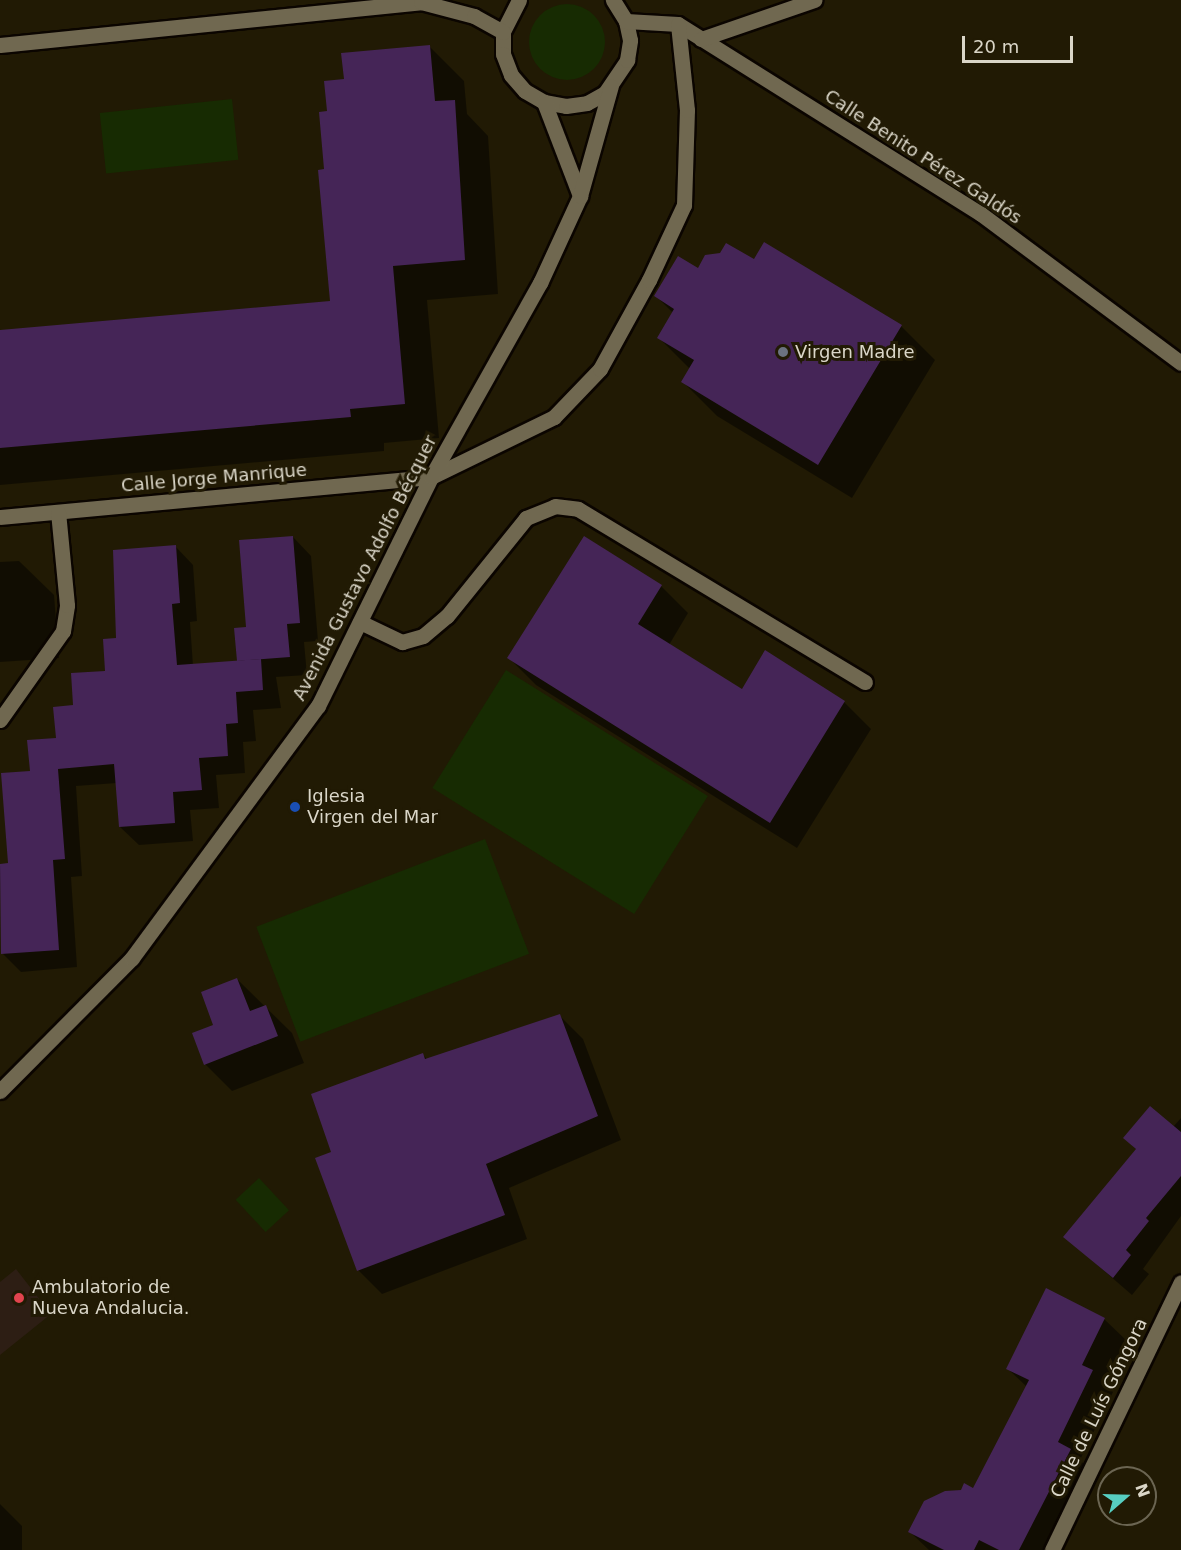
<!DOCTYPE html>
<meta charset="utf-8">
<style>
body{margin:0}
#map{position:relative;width:1181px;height:1550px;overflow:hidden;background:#211a04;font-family:"DejaVu Sans",sans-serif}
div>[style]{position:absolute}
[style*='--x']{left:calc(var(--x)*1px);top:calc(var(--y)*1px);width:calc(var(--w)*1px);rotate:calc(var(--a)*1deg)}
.medical>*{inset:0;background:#2d1e14}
.green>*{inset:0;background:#172b02;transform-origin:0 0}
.round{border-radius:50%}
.shadow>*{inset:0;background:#0007}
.building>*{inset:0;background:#452557}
.roads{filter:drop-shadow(2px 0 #0b0500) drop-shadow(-2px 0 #0b0500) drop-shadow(0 2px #0b0500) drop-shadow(0 -2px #0b0500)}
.minor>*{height:15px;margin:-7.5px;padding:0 7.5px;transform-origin:7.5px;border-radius:7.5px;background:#706850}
.dots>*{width:16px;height:16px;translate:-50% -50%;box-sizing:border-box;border:3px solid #211a04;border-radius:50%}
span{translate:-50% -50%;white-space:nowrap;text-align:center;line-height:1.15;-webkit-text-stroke:6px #211a04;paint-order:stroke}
.street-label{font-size:18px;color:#dad6c8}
.poi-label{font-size:18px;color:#dad6c8}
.left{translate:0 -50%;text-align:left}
.north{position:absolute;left:1097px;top:1466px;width:60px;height:60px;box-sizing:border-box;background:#211a04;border:2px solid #6b6552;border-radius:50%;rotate:70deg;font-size:16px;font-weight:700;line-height:24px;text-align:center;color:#dad6c8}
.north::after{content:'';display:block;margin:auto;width:21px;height:27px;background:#57cec1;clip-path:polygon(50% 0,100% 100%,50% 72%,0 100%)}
.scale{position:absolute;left:962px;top:36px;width:111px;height:27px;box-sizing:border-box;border:3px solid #dad6c8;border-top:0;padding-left:8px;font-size:18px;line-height:21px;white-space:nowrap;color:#dad6c8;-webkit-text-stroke:4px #211a04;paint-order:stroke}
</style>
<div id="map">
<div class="medical">
<div style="clip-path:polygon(16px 1269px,51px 1314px,0 1355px,0 1282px)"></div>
</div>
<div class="green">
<div class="round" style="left:529px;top:4px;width:76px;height:76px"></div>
<div style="left:232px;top:99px;width:61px;height:133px;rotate:84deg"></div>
<div style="left:506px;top:670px;width:238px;height:139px;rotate:32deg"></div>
<div style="left:485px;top:839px;width:123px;height:245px;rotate:69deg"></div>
<div style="left:259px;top:1178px;width:44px;height:32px;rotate:47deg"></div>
</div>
<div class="shadow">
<div style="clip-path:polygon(430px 47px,464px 81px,467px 114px,488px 136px,498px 294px,427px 300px,439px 438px,384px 443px,384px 451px,0 485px,0 331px,332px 302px,326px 170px,329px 112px,345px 80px)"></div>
<div style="clip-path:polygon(755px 261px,901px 326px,935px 360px,852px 498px,717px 416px,683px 382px,690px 369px,659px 338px,673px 313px,656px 296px,698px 270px)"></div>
<div style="clip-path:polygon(293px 537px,311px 556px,318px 641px,304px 642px,307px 675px,276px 677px,281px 708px,253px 710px,256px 741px,243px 742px,245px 773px,216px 775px,219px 808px,190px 810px,193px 841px,139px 845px,120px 827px,117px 783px,76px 786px,82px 876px,71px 877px,77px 967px,21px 972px,3px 954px,0 865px,10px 864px,31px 772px,57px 739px,75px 706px,107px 672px,117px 640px,175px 546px,193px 565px,197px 621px,190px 622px,193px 666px,240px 662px,247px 629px)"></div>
<div style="clip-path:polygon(585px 539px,661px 586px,688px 613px,669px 645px,742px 691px,844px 702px,871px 729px,797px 848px,536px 685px,509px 658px)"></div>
<div style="clip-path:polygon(19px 561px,54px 595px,59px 658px,0 662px,0 562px)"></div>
<div style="clip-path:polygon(237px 979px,292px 1033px,304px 1063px,232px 1091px,205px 1064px,215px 1026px)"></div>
<div style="clip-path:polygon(559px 1015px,583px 1039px,621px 1140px,509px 1188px,527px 1239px,382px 1294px,358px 1270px,422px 1054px,428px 1060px)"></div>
<div style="clip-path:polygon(1181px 1118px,1181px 1216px,1143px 1269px,1149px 1274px,1132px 1295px,1065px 1237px,1137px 1150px,1125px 1138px,1173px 1127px)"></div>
<div style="clip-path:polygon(1104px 1319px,1126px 1340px,1104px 1383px,1113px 1392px,1080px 1460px,1092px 1472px,1051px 1550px,929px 1550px,910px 1532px,974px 1490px,1027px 1387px,1007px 1368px)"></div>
<div style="clip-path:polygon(0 1504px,22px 1526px,22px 1550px,0 1550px)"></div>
</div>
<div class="building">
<div style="clip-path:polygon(430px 45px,435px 101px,455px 100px,465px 260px,393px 266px,405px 404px,350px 409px,351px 417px,0 448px,0 330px,330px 301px,318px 170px,324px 169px,319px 112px,327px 111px,324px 81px,344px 79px,341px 53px)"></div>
<div style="clip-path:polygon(764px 242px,902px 325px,818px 465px,681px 382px,694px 360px,657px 338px,674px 309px,654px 296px,678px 256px,698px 268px,705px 255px,720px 253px,726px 243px,754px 259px)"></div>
<div style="clip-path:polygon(293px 536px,300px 623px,287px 624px,290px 657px,237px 661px,234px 628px,246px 627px,239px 540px)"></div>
<div style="clip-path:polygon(584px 536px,662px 585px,638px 624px,742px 689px,765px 650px,845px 701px,770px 823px,507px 658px)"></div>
<div style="clip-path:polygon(176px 545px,180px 603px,172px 604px,177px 665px,261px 659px,263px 690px,236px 692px,238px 723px,226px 724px,228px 756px,199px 758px,202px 790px,173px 792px,175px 823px,119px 827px,114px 764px,58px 769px,65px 859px,53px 860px,59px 950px,1px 954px,0 864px,8px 863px,1px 773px,30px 771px,27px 740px,56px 738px,53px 707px,73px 705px,71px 673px,105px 671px,103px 639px,116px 638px,113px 550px)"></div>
<div style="clip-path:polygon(237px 978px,250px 1011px,266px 1005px,278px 1036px,204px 1065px,192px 1033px,213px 1025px,201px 992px)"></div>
<div style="clip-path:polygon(560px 1014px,598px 1116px,486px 1164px,505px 1215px,357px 1271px,315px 1158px,331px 1152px,311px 1094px,423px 1053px,425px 1059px)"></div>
<div style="clip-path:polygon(1150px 1106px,1181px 1132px,1181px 1176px,1146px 1218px,1149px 1221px,1126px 1250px,1131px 1255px,1113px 1278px,1063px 1237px,1136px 1149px,1123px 1138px)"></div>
<div style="clip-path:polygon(1046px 1288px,1105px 1318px,1082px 1365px,1093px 1370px,1058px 1442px,1071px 1449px,1019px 1550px,999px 1550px,979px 1540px,974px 1550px,944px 1550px,908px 1532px,924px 1501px,945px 1491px,961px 1490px,964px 1483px,973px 1488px,1029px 1380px,1006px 1369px)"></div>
</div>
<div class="roads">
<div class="minor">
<div style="--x:519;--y:0;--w:36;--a:117"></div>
<div style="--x:503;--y:32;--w:22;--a:90"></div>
<div style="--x:503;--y:54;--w:22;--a:69"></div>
<div style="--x:511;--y:75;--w:21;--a:49"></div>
<div style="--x:525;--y:91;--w:22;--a:30"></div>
<div style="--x:544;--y:102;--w:22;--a:10"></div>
<div style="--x:566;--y:106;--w:21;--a:-8"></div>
<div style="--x:587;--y:103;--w:21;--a:-29"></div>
<div style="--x:605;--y:93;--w:40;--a:-56"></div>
<div style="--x:627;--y:60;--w:20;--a:-81"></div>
<div style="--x:630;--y:40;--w:19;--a:-102"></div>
<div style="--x:626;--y:21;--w:25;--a:-122"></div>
<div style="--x:626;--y:21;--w:52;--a:3.3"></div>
<div style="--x:678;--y:24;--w:358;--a:32.1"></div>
<div style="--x:981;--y:214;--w:249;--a:36.7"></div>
<div style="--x:701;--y:39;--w:120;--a:-19"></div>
<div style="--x:0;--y:45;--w:423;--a:-5.8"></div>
<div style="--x:421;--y:2;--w:55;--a:14.8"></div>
<div style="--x:474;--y:16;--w:33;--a:29"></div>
<div style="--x:544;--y:102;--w:101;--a:69"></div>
<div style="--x:0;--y:517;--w:433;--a:-5.3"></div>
<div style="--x:431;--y:477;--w:137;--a:-26"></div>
<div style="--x:554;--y:417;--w:66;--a:-46.2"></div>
<div style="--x:600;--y:369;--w:102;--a:-61.2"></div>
<div style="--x:649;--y:280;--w:83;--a:-65"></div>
<div style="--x:684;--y:205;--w:95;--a:-88.2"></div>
<div style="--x:687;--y:110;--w:86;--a:-96"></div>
<div style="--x:360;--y:622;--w:47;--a:25.5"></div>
<div style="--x:402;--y:642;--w:22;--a:-16"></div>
<div style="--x:423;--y:636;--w:31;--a:-40"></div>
<div style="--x:447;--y:616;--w:126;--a:-51.1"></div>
<div style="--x:526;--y:518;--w:31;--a:-22"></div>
<div style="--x:555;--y:506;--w:23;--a:7"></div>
<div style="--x:578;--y:509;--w:335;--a:31.1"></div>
<div style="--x:0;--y:720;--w:109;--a:-54.7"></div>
<div style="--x:63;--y:631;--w:26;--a:-81"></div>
<div style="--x:67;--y:605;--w:93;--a:-95.5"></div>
<div style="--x:0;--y:1091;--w:187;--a:-45.2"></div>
<div style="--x:132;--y:958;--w:313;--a:-53.6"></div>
<div style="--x:318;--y:706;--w:255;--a:-63.7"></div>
<div style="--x:431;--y:477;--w:223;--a:-60.7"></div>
<div style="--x:540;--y:283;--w:96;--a:-65.3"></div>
<div style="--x:580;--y:196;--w:114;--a:-74.3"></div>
<div style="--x:1052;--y:1550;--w:297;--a:-64.3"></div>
</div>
</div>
<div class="dots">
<div style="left:783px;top:352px;background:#6b7280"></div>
<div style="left:295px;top:807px;background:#1a4fb4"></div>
<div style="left:19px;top:1298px;background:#e0444e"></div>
</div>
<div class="street-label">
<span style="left:923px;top:157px;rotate:33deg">Calle Benito Pérez Galdós</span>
<span style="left:214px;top:478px;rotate:-5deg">Calle Jorge Manrique</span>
<span style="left:365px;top:568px;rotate:-63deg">Avenida Gustavo Adolfo Bécquer</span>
<span style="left:1099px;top:1408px;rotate:-64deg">Calle de Luís Góngora</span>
</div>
<div class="poi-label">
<span class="left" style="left:795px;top:352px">Virgen Madre</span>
<span class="left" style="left:307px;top:807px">Iglesia<br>Virgen del Mar</span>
<span class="left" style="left:32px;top:1298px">Ambulatorio de<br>Nueva Andalucia.</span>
</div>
<div class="north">N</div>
<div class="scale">20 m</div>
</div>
